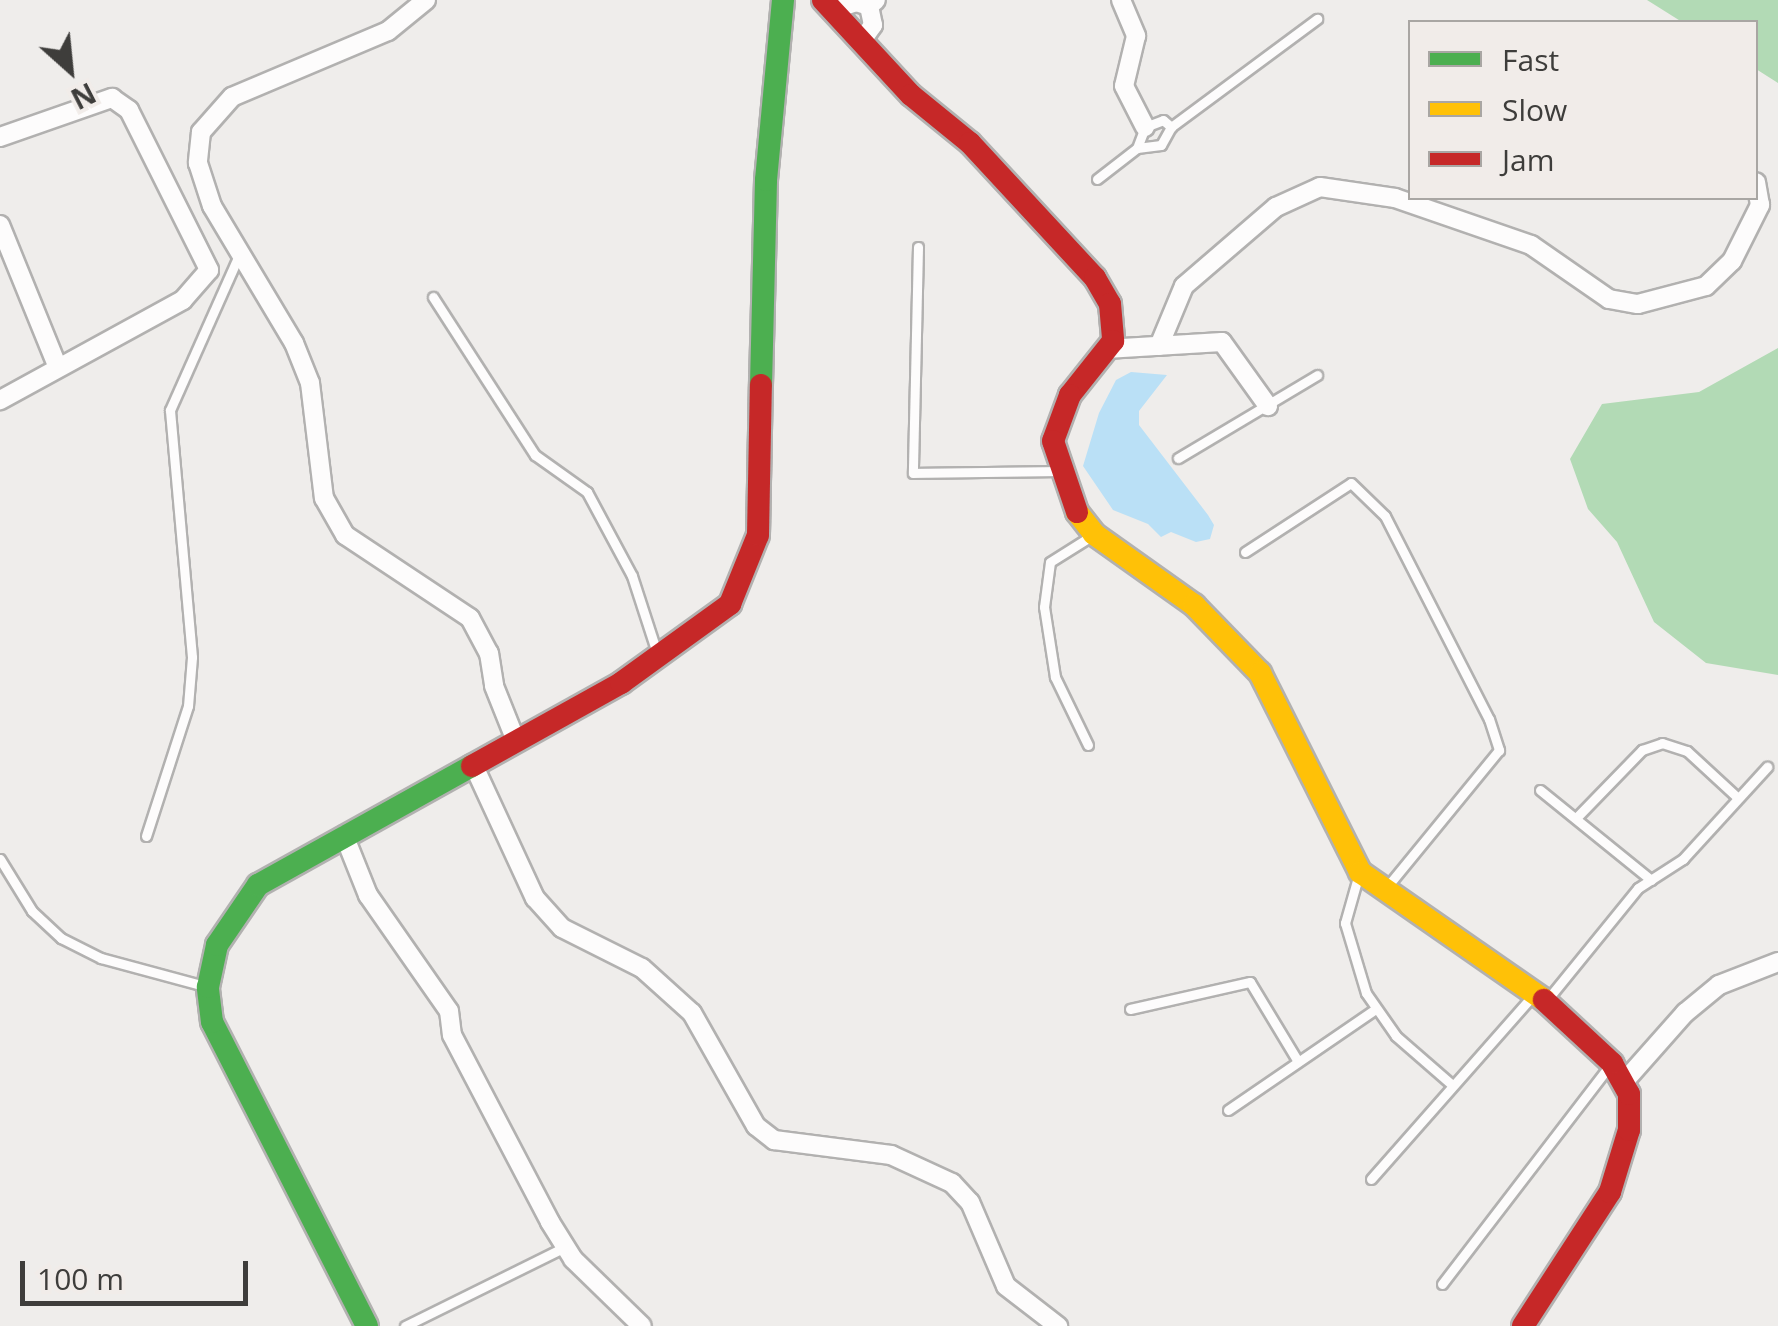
<!DOCTYPE html>
<style>
body{margin:0}
#map{position:relative;width:1778px;height:1326px;overflow:hidden;background:#efedeb;font-family:"Open Sans",sans-serif}
div>[style]{position:absolute}
[style*='--x']{left:calc(var(--x)*1px);top:calc(var(--y)*1px);width:calc(var(--w)*1px);rotate:calc(var(--a)*1deg)}
.forest>*{inset:0;background:#b2dab5}
.water>*{inset:0;background:#bae0f6}
.roads{filter:drop-shadow(2px 0 #b2b1b0) drop-shadow(-2px 0 #b2b1b0) drop-shadow(0 2px #b2b1b0) drop-shadow(0 -2px #b2b1b0)}
.lane>*{height:9px;margin:-4.5px;padding:0 4.5px;transform-origin:4.5px;border-radius:4.5px;background:#fdfcfc}
.street>*{height:18px;margin:-9px;padding:0 9px;transform-origin:9px;border-radius:9px;background:#fdfcfc}
.fast>*{height:22px;margin:-11px;padding:0 11px;transform-origin:11px;border-radius:11px;background:#4caf50}
.slow>*{height:22px;margin:-11px;padding:0 11px;transform-origin:11px;border-radius:11px;background:#ffc107}
.jam>*{height:22px;margin:-11px;padding:0 11px;transform-origin:11px;border-radius:11px;background:#c62828}
span{translate:-50% -50%;white-space:nowrap;text-align:center;line-height:1.15;-webkit-text-stroke:10px #f1ece9;paint-order:stroke}
.legend{position:absolute;left:1408px;top:20px;width:350px;height:180px;box-sizing:border-box;background:#f1ece9;border:2px solid #a9a6a3;margin:0;padding:12px 18px;list-style:none;font-size:30px;color:#3e3d3b}
.legend li{display:flex;align-items:center;gap:20px;height:50px}
.legend b{width:50px;border:2px solid #a9a6a3}
.north{position:absolute;left:20px;top:20px;width:100px;height:100px;-webkit-text-stroke:8px #f1ece9;paint-order:stroke;rotate:153deg;font-size:28px;font-weight:700;line-height:40px;text-align:center;color:#3e3d3b}
.north::after{content:'';display:block;margin:auto;width:35px;height:45px;background:#3e3d3b;clip-path:polygon(50% 0,100% 100%,50% 72%,0 100%)}
.scale{position:absolute;left:20px;top:1261px;width:228px;height:45px;box-sizing:border-box;border:5px solid #3e3d3b;border-top:0;padding-left:12px;font-size:30px;line-height:35px;white-space:nowrap;color:#3e3d3b;-webkit-text-stroke:8px #f1ece9;paint-order:stroke}
</style>
<div id="map">
<div class="forest">
<div style="clip-path:polygon(1647px 0,1778px 0,1778px 83px,1756px 69px,1756px 22px,1682px 22px)"></div>
<div style="clip-path:polygon(1778px 348px,1778px 675px,1706px 663px,1654px 622px,1617px 542px,1588px 509px,1570px 459px,1602px 404px,1699px 392px)"></div>
</div>
<div class="water">
<div style="clip-path:polygon(1131px 372px,1167px 375px,1139px 411px,1139px 425px,1208px 515px,1214px 525px,1210px 539px,1196px 542px,1171px 532px,1161px 537px,1148px 524px,1113px 510px,1083px 466px,1099px 413px,1116px 380px)"></div>
</div>
<div class="roads">
<div class="lane">
<div style="--x:1137;--y:148;--w:22;--a:-69"></div>
<div style="--x:1145;--y:127;--w:19;--a:-21"></div>
<div style="--x:1163;--y:120;--w:11;--a:41"></div>
<div style="--x:1097;--y:179;--w:51;--a:-37.8"></div>
<div style="--x:1137;--y:148;--w:24;--a:-7"></div>
<div style="--x:1161;--y:145;--w:21;--a:-61"></div>
<div style="--x:1171;--y:127;--w:182;--a:-36.5"></div>
<div style="--x:918;--y:247;--w:226;--a:91.3"></div>
<div style="--x:913;--y:473;--w:144;--a:-0.8"></div>
<div style="--x:433;--y:297;--w:188;--a:57.2"></div>
<div style="--x:535;--y:455;--w:64;--a:35.4"></div>
<div style="--x:587;--y:492;--w:95;--a:61.8"></div>
<div style="--x:632;--y:576;--w:81;--a:72"></div>
<div style="--x:1178;--y:458;--w:162;--a:-30.8"></div>
<div style="--x:1245;--y:552;--w:126;--a:-33.1"></div>
<div style="--x:1351;--y:483;--w:47;--a:44.1"></div>
<div style="--x:1385;--y:516;--w:228;--a:62.9"></div>
<div style="--x:1489;--y:719;--w:33;--a:72"></div>
<div style="--x:1499;--y:750;--w:178;--a:129.3"></div>
<div style="--x:1088;--y:745;--w:76;--a:-115.9"></div>
<div style="--x:1055;--y:677;--w:71;--a:-98.9"></div>
<div style="--x:1044;--y:607;--w:45;--a:-82.4"></div>
<div style="--x:1050;--y:562;--w:51;--a:-32.1"></div>
<div style="--x:1540;--y:790;--w:143;--a:39"></div>
<div style="--x:1576;--y:818;--w:95;--a:-45.9"></div>
<div style="--x:1642;--y:750;--w:21;--a:-19"></div>
<div style="--x:1662;--y:743;--w:26;--a:18"></div>
<div style="--x:1687;--y:751;--w:69;--a:42.7"></div>
<div style="--x:146;--y:836;--w:137;--a:-72.1"></div>
<div style="--x:188;--y:706;--w:49;--a:-85.3"></div>
<div style="--x:192;--y:657;--w:248;--a:-95.1"></div>
<div style="--x:170;--y:410;--w:172;--a:-66"></div>
<div style="--x:0;--y:859;--w:61;--a:58.4"></div>
<div style="--x:32;--y:911;--w:40;--a:43"></div>
<div style="--x:61;--y:938;--w:45;--a:26.6"></div>
<div style="--x:101;--y:958;--w:108;--a:15.1"></div>
<div style="--x:1358;--y:877;--w:48;--a:105.8"></div>
<div style="--x:1345;--y:923;--w:73;--a:73.3"></div>
<div style="--x:1366;--y:993;--w:52;--a:55.1"></div>
<div style="--x:1396;--y:1036;--w:73;--a:41.1"></div>
<div style="--x:1547;--y:1000;--w:144;--a:-50.9"></div>
<div style="--x:1638;--y:888;--w:54;--a:-32.8"></div>
<div style="--x:1683;--y:859;--w:125;--a:-47.6"></div>
<div style="--x:1130;--y:1009;--w:123;--a:-12.7"></div>
<div style="--x:1250;--y:982;--w:91;--a:58.9"></div>
<div style="--x:1228;--y:1110;--w:177;--a:-34.4"></div>
<div style="--x:1371;--y:1179;--w:247;--a:-48.6"></div>
<div style="--x:1442;--y:1284;--w:276;--a:-52.5"></div>
<div style="--x:405;--y:1326;--w:178;--a:-26.3"></div>
</div>
<div class="street">
<div style="--x:426;--y:0;--w:49;--a:140.8"></div>
<div style="--x:388;--y:31;--w:169;--a:157.1"></div>
<div style="--x:232;--y:97;--w:47;--a:131.5"></div>
<div style="--x:201;--y:132;--w:31;--a:96"></div>
<div style="--x:198;--y:163;--w:45;--a:72"></div>
<div style="--x:212;--y:206;--w:160;--a:59.1"></div>
<div style="--x:294;--y:343;--w:43;--a:68.2"></div>
<div style="--x:310;--y:383;--w:116;--a:83.1"></div>
<div style="--x:324;--y:498;--w:43;--a:60.4"></div>
<div style="--x:345;--y:535;--w:150;--a:33.6"></div>
<div style="--x:470;--y:618;--w:40;--a:62"></div>
<div style="--x:489;--y:653;--w:33;--a:81"></div>
<div style="--x:494;--y:686;--w:59;--a:68.2"></div>
<div style="--x:1121;--y:0;--w:39;--a:67"></div>
<div style="--x:1136;--y:36;--w:51;--a:103.5"></div>
<div style="--x:1124;--y:86;--w:46;--a:62.9"></div>
<div style="--x:832;--y:10;--w:25;--a:-18"></div>
<div style="--x:856;--y:2;--w:14;--a:17"></div>
<div style="--x:861;--y:42;--w:21;--a:-55"></div>
<div style="--x:873;--y:25;--w:19;--a:-102"></div>
<div style="--x:869;--y:6;--w:9;--a:-41"></div>
<div style="--x:0;--y:137;--w:119;--a:-19.2"></div>
<div style="--x:112;--y:98;--w:21;--a:35"></div>
<div style="--x:129;--y:110;--w:179;--a:63.4"></div>
<div style="--x:209;--y:270;--w:40;--a:131"></div>
<div style="--x:183;--y:300;--w:209;--a:151.3"></div>
<div style="--x:0;--y:225;--w:154;--a:67.9"></div>
<div style="--x:1159;--y:346;--w:65;--a:-67.4"></div>
<div style="--x:1184;--y:286;--w:121;--a:-40.7"></div>
<div style="--x:1276;--y:207;--w:48;--a:-24.4"></div>
<div style="--x:1320;--y:187;--w:76;--a:8.3"></div>
<div style="--x:1395;--y:198;--w:144;--a:19.1"></div>
<div style="--x:1531;--y:245;--w:95;--a:34.7"></div>
<div style="--x:1609;--y:299;--w:29;--a:10"></div>
<div style="--x:1638;--y:304;--w:70;--a:-14.8"></div>
<div style="--x:1706;--y:286;--w:36;--a:-44"></div>
<div style="--x:1732;--y:261;--w:63;--a:-63.4"></div>
<div style="--x:1760;--y:205;--w:23;--a:-100"></div>
<div style="--x:1106;--y:349;--w:116;--a:-3.5"></div>
<div style="--x:1222;--y:342;--w:79;--a:54.3"></div>
<div style="--x:473;--y:764;--w:148;--a:65.2"></div>
<div style="--x:535;--y:898;--w:40;--a:48"></div>
<div style="--x:562;--y:928;--w:89;--a:26.6"></div>
<div style="--x:642;--y:968;--w:67;--a:42"></div>
<div style="--x:692;--y:1013;--w:130;--a:60.5"></div>
<div style="--x:756;--y:1126;--w:23;--a:38"></div>
<div style="--x:774;--y:1140;--w:118;--a:7.3"></div>
<div style="--x:891;--y:1155;--w:67;--a:24.7"></div>
<div style="--x:952;--y:1183;--w:26;--a:47"></div>
<div style="--x:970;--y:1202;--w:91;--a:66.8"></div>
<div style="--x:1006;--y:1286;--w:66;--a:37.6"></div>
<div style="--x:344;--y:835;--w:65;--a:68.2"></div>
<div style="--x:368;--y:895;--w:141;--a:55.1"></div>
<div style="--x:449;--y:1011;--w:24;--a:83"></div>
<div style="--x:452;--y:1035;--w:211;--a:62.3"></div>
<div style="--x:550;--y:1222;--w:44;--a:58.1"></div>
<div style="--x:573;--y:1259;--w:96;--a:44.2"></div>
<div style="--x:1623;--y:1083;--w:94;--a:-48.5"></div>
<div style="--x:1685;--y:1013;--w:44;--a:-39.5"></div>
<div style="--x:1719;--y:985;--w:63;--a:-21.3"></div>
</div>
<div class="fast">
<div style="--x:761;--y:385;--w:205;--a:-88.6"></div>
<div style="--x:766;--y:180;--w:181;--a:-84.6"></div>
<div style="--x:367;--y:1326;--w:341;--a:-117"></div>
<div style="--x:212;--y:1022;--w:35;--a:-97"></div>
<div style="--x:208;--y:987;--w:43;--a:-77.9"></div>
<div style="--x:217;--y:945;--w:73;--a:-55.7"></div>
<div style="--x:258;--y:885;--w:245;--a:-29.1"></div>
</div>
<div class="slow">
<div style="--x:1077;--y:512;--w:28;--a:52"></div>
<div style="--x:1094;--y:534;--w:123;--a:35.4"></div>
<div style="--x:1194;--y:605;--w:95;--a:45.9"></div>
<div style="--x:1260;--y:673;--w:223;--a:63.3"></div>
<div style="--x:1360;--y:872;--w:224;--a:34.8"></div>
</div>
<div class="jam">
<div style="--x:823;--y:0;--w:129;--a:47.2"></div>
<div style="--x:911;--y:95;--w:76;--a:39.1"></div>
<div style="--x:970;--y:143;--w:184;--a:47.2"></div>
<div style="--x:1095;--y:278;--w:30;--a:60"></div>
<div style="--x:1110;--y:304;--w:37;--a:85"></div>
<div style="--x:1113;--y:341;--w:69;--a:128.5"></div>
<div style="--x:1070;--y:395;--w:49;--a:110.3"></div>
<div style="--x:1053;--y:441;--w:75;--a:71.3"></div>
<div style="--x:472;--y:766;--w:171;--a:-29.1"></div>
<div style="--x:621;--y:683;--w:135;--a:-35.9"></div>
<div style="--x:730;--y:604;--w:74;--a:-67.9"></div>
<div style="--x:758;--y:535;--w:150;--a:-88.9"></div>
<div style="--x:1523;--y:1326;--w:160;--a:-57"></div>
<div style="--x:1610;--y:1192;--w:65;--a:-73"></div>
<div style="--x:1629;--y:1130;--w:36;--a:-90"></div>
<div style="--x:1629;--y:1094;--w:35;--a:-119"></div>
<div style="--x:1612;--y:1063;--w:93;--a:-137.2"></div>
</div>
</div>
<ul class="legend">
<li><b style="height:12px;background:#4caf50"></b>Fast</li>
<li><b style="height:12px;background:#ffc107"></b>Slow</li>
<li><b style="height:12px;background:#c62828"></b>Jam</li>
</ul>
<div class="north">N</div>
<div class="scale">100 m</div>
</div>
